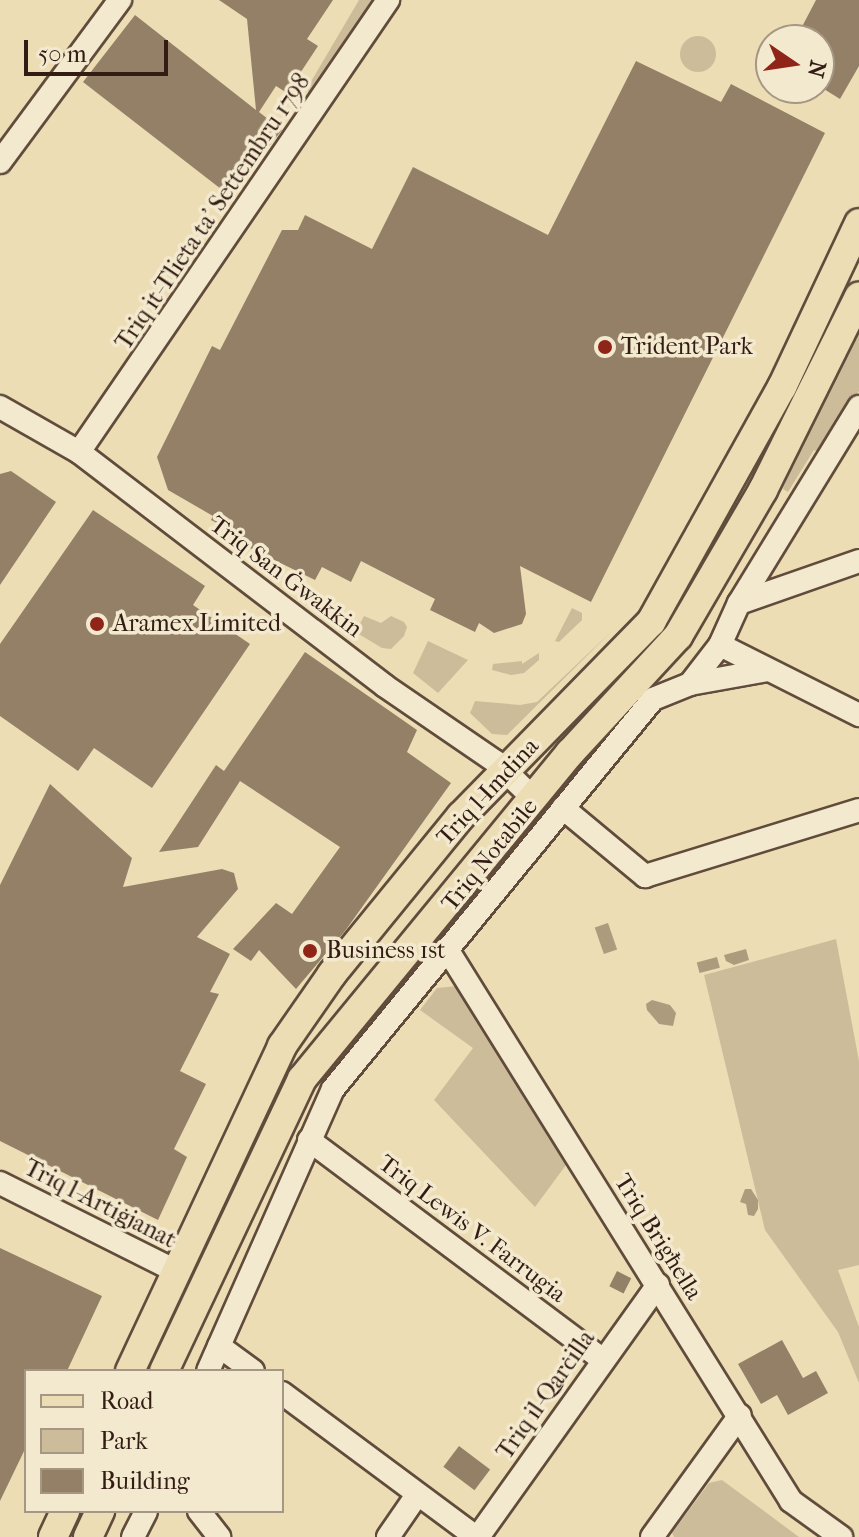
<!DOCTYPE html>
<meta charset="utf-8">
<style>
body{margin:0}
#map{position:relative;width:859px;height:1537px;overflow:hidden;background:#edddb5;font-family:"IM FELL French Canon",serif}
div>[style]{position:absolute}
[style*='--x']{left:calc(var(--x)*1px);top:calc(var(--y)*1px);width:calc(var(--w)*1px);rotate:calc(var(--a)*1deg)}
.green>*{inset:0;background:#cdbc99}
.round{border-radius:50%}
.water>*{inset:0;background:#ad9b7e;transform-origin:0 0}
.building>*{inset:0;background:#938067;transform-origin:0 0}
.roads{filter:drop-shadow(2px 0 #614c3c) drop-shadow(-2px 0 #614c3c) drop-shadow(0 2px #614c3c) drop-shadow(0 -2px #614c3c)}
.minor>*{height:22px;margin:-11px;padding:0 11px;transform-origin:11px;border-radius:11px;background:#f3e9cf}
.major>*{height:28px;margin:-14px;padding:0 14px;transform-origin:14px;border-radius:14px;background:#edddb5}
.dots>*{width:22px;height:22px;translate:-50% -50%;box-sizing:border-box;border:4px solid #f3e9cf;border-radius:50%}
span{translate:-50% -50%;white-space:nowrap;text-align:center;line-height:1.15;-webkit-text-stroke:7px #f3e9cf;paint-order:stroke}
.street-label{font-size:24px;color:#321c13}
.poi-label{font-size:24px;color:#321c13}
.left{translate:0 -50%;text-align:left}
.legend{position:absolute;left:24px;top:1369px;width:260px;height:144px;box-sizing:border-box;background:#f3e9cf;border:2px solid #a69784;margin:0;padding:10px 14px;list-style:none;font-size:24px;color:#321c13}
.legend li{display:flex;align-items:center;gap:16px;height:40px}
.legend b{width:40px;border:2px solid #a69784}
.north{position:absolute;left:755px;top:24px;width:80px;height:80px;box-sizing:border-box;background:#f3e9cf;border:2px solid #a69784;border-radius:50%;rotate:103deg;font-size:22px;font-weight:700;line-height:32px;text-align:center;color:#321c13}
.north::after{content:'';display:block;margin:auto;width:28px;height:36px;background:#8f2418;clip-path:polygon(50% 0,100% 100%,50% 72%,0 100%)}
.scale{position:absolute;left:24px;top:40px;width:144px;height:36px;box-sizing:border-box;border:4px solid #321c13;border-top:0;padding-left:10px;font-size:24px;line-height:28px;white-space:nowrap;color:#321c13;-webkit-text-stroke:6px #f3e9cf;paint-order:stroke}
</style>
<div id="map">
<div class="green">
<div style="clip-path:polygon(359px 0,376px 0,306px 105px,309px 85px)"></div>
<div class="round" style="left:680px;top:36px;width:36px;height:36px"></div>
<div style="clip-path:polygon(859px 326px,859px 391px,823px 448px,819px 453px,814px 450px,788px 492px,783px 489px,789px 469px)"></div>
<div style="clip-path:polygon(572px 608px,582px 613px,582px 620px,559px 642px,555px 641px)"></div>
<div style="clip-path:polygon(364px 616px,381px 623px,391px 616px,404px 622px,407px 627px,404px 636px,391px 649px,382px 648px,352px 630px,349px 623px,358px 627px)"></div>
<div style="clip-path:polygon(614px 629px,507px 735px,492px 734px,470px 713px,475px 701px,520px 705px,537px 702px)"></div>
<div style="clip-path:polygon(428px 641px,468px 660px,438px 693px,413px 673px)"></div>
<div style="clip-path:polygon(539px 653px,539px 660px,524px 673px,511px 675px,492px 670px,493px 664px,522px 661px,522px 664px)"></div>
<div style="clip-path:polygon(836px 939px,859px 1061px,859px 1265px,838px 1270px,859px 1327px,859px 1383px,838px 1332px,765px 1230px,704px 975px)"></div>
<div style="clip-path:polygon(457px 986px,569px 1161px,535px 1207px,434px 1100px,473px 1048px,420px 1010px,437px 988px)"></div>
<div style="clip-path:polygon(722px 1480px,799px 1537px,674px 1537px,672px 1533px,709px 1483px)"></div>
</div>
<div class="water">
<div style="left:608px;top:923px;width:28px;height:14px;rotate:71deg"></div>
<div style="clip-path:polygon(746px 949px,749px 960px,734px 965px,726px 961px,724px 955px)"></div>
<div style="left:717px;top:957px;width:11px;height:21px;rotate:75deg"></div>
<div style="clip-path:polygon(652px 1000px,670px 1005px,676px 1013px,673px 1026px,659px 1024px,647px 1010px,646px 1004px)"></div>
<div style="clip-path:polygon(745px 1189px,751px 1189px,758px 1200px,758px 1209px,754px 1216px,748px 1215px,746px 1204px,740px 1202px)"></div>
</div>
<div class="building">
<div style="clip-path:polygon(219px 0,333px 0,307px 39px,318px 46px,287px 93px,276px 86px,259px 112px,282px 130px,230px 196px,83px 82px,135px 15px,256px 110px,247px 19px)"></div>
<div style="clip-path:polygon(816px 0,859px 0,859px 66px,840px 99px,819px 86px,819px 40px,795px 40px)"></div>
<div style="clip-path:polygon(636px 61px,721px 102px,731px 84px,825px 133px,591px 602px,520px 566px,526px 614px,522px 624px,494px 633px,479px 623px,475px 632px,430px 610px,435px 599px,361px 561px,351px 582px,322px 567px,315px 580px,250px 548px,252px 545px,232px 535px,235px 532px,211px 520px,213px 516px,168px 490px,157px 457px,212px 346px,220px 350px,282px 230px,298px 230px,305px 215px,372px 249px,413px 167px,548px 235px)"></div>
<div style="clip-path:polygon(11px 471px,56px 502px,0 585px,0 474px)"></div>
<div style="clip-path:polygon(93px 510px,205px 586px,193px 605px,250px 644px,152px 788px,94px 748px,78px 771px,0 716px,0 644px)"></div>
<div style="clip-path:polygon(305px 652px,417px 730px,407px 752px,451px 783px,345px 931px,296px 989px,259px 950px,251px 961px,233px 949px,276px 903px,292px 914px,340px 847px,240px 781px,198px 847px,159px 852px,216px 765px,224px 771px)"></div>
<div style="clip-path:polygon(50px 784px,132px 858px,123px 887px,222px 869px,234px 873px,238px 889px,197px 937px,230px 954px,210px 992px,219px 994px,180px 1071px,206px 1084px,174px 1149px,187px 1157px,158px 1220px,0 1141px,0 885px)"></div>
<div style="clip-path:polygon(0 1248px,102px 1296px,67px 1371px,26px 1371px,26px 1447px,0 1501px)"></div>
<div style="left:617px;top:1271px;width:16px;height:17px;rotate:27deg"></div>
<div style="clip-path:polygon(782px 1340px,803px 1378px,816px 1371px,828px 1393px,788px 1415px,777px 1395px,761px 1404px,738px 1364px)"></div>
<div style="left:459px;top:1446px;width:39px;height:26px;rotate:37deg"></div>
</div>
<div class="roads">
<div class="minor">
<div style="--x:0;--y:162;--w:202;--a:-53.5"></div>
<div style="--x:0;--y:407;--w:91;--a:29.7"></div>
<div style="--x:79;--y:452;--w:385;--a:37.4"></div>
<div style="--x:385;--y:686;--w:135;--a:34.4"></div>
<div style="--x:496;--y:762;--w:52;--a:44.2"></div>
<div style="--x:79;--y:452;--w:548;--a:-55.64"></div>
<div style="--x:739;--y:603;--w:127;--a:-19.3"></div>
<div style="--x:720;--y:645;--w:156;--a:26.7"></div>
<div style="--x:690;--y:684;--w:78;--a:-10.3"></div>
<div style="--x:563;--y:808;--w:107;--a:39.7"></div>
<div style="--x:645;--y:876;--w:224;--a:-17.1"></div>
<div style="--x:447;--y:949;--w:650;--a:58.07"></div>
<div style="--x:791;--y:1501;--w:62;--a:35.8"></div>
<div style="--x:309;--y:1140;--w:367;--a:36.8"></div>
<div style="--x:0;--y:1183;--w:197;--a:26.6"></div>
<div style="--x:219;--y:1346;--w:42;--a:36.3"></div>
<div style="--x:208;--y:1371;--w:308;--a:-66.1"></div>
<div style="--x:333;--y:1089;--w:504;--a:-50.63"></div>
<div style="--x:653;--y:699;--w:40;--a:-22"></div>
<div style="--x:690;--y:684;--w:49;--a:-52.4"></div>
<div style="--x:720;--y:645;--w:46;--a:-65.7"></div>
<div style="--x:739;--y:603;--w:230;--a:-58.5"></div>
<div style="--x:282;--y:1393;--w:242;--a:36.6"></div>
<div style="--x:199;--y:1511;--w:33;--a:52"></div>
<div style="--x:133;--y:1537;--w:29;--a:-63"></div>
<div style="--x:388;--y:1537;--w:51;--a:-55.4"></div>
<div style="--x:478;--y:1537;--w:310;--a:-54.5"></div>
<div style="--x:652;--y:1537;--w:150;--a:-54.2"></div>
</div>
<div class="major">
<div style="--x:130;--y:1371;--w:359;--a:-64.9"></div>
<div style="--x:282;--y:1046;--w:88;--a:-55.2"></div>
<div style="--x:332;--y:974;--w:204;--a:-50.8"></div>
<div style="--x:461;--y:816;--w:272;--a:-45.6"></div>
<div style="--x:651;--y:622;--w:269;--a:-60.9"></div>
<div style="--x:782;--y:387;--w:181;--a:-64.8"></div>
<div style="--x:164;--y:1371;--w:323;--a:-64.7"></div>
<div style="--x:302;--y:1079;--w:422;--a:-50.6"></div>
<div style="--x:570;--y:753;--w:159;--a:-47.3"></div>
<div style="--x:678;--y:636;--w:169;--a:-59.8"></div>
<div style="--x:763;--y:490;--w:216;--a:-63.6"></div>
<div style="--x:53;--y:1537;--w:29;--a:-65"></div>
<div style="--x:88;--y:1537;--w:29;--a:-65"></div>
</div>
</div>
<div class="dots">
<div style="left:605px;top:347px;background:#8f2418"></div>
<div style="left:97px;top:624px;background:#8f2418"></div>
<div style="left:310px;top:951px;background:#8f2418"></div>
</div>
<div class="street-label">
<span style="left:213px;top:212px;rotate:-56deg">Triq it-Tlieta ta' Settembru 1798</span>
<span style="left:286px;top:577px;rotate:37deg">Triq San Ġwakkin</span>
<span style="left:488px;top:792px;rotate:-47deg">Triq l-Imdina</span>
<span style="left:490px;top:855px;rotate:-51deg">Triq Notabile</span>
<span style="left:100px;top:1204px;rotate:27deg">Triq l-Artiġjanat</span>
<span style="left:472px;top:1229px;rotate:37deg">Triq Lewis V. Farrugia</span>
<span style="left:658px;top:1237px;rotate:58deg">Triq Brigħella</span>
<span style="left:546px;top:1395px;rotate:-55deg">Triq il-Qarċilla</span>
</div>
<div class="poi-label">
<span class="left" style="left:621px;top:347px">Trident Park</span>
<span class="left" style="left:113px;top:624px">Aramex Limited</span>
<span class="left" style="left:326px;top:951px">Business 1st</span>
</div>
<ul class="legend">
<li><b style="height:10px;background:#edddb5"></b>Road</li>
<li><b style="height:22px;background:#cdbc99"></b>Park</li>
<li><b style="height:22px;background:#938067"></b>Building</li>
</ul>
<div class="north">N</div>
<div class="scale">50 m</div>
</div>
